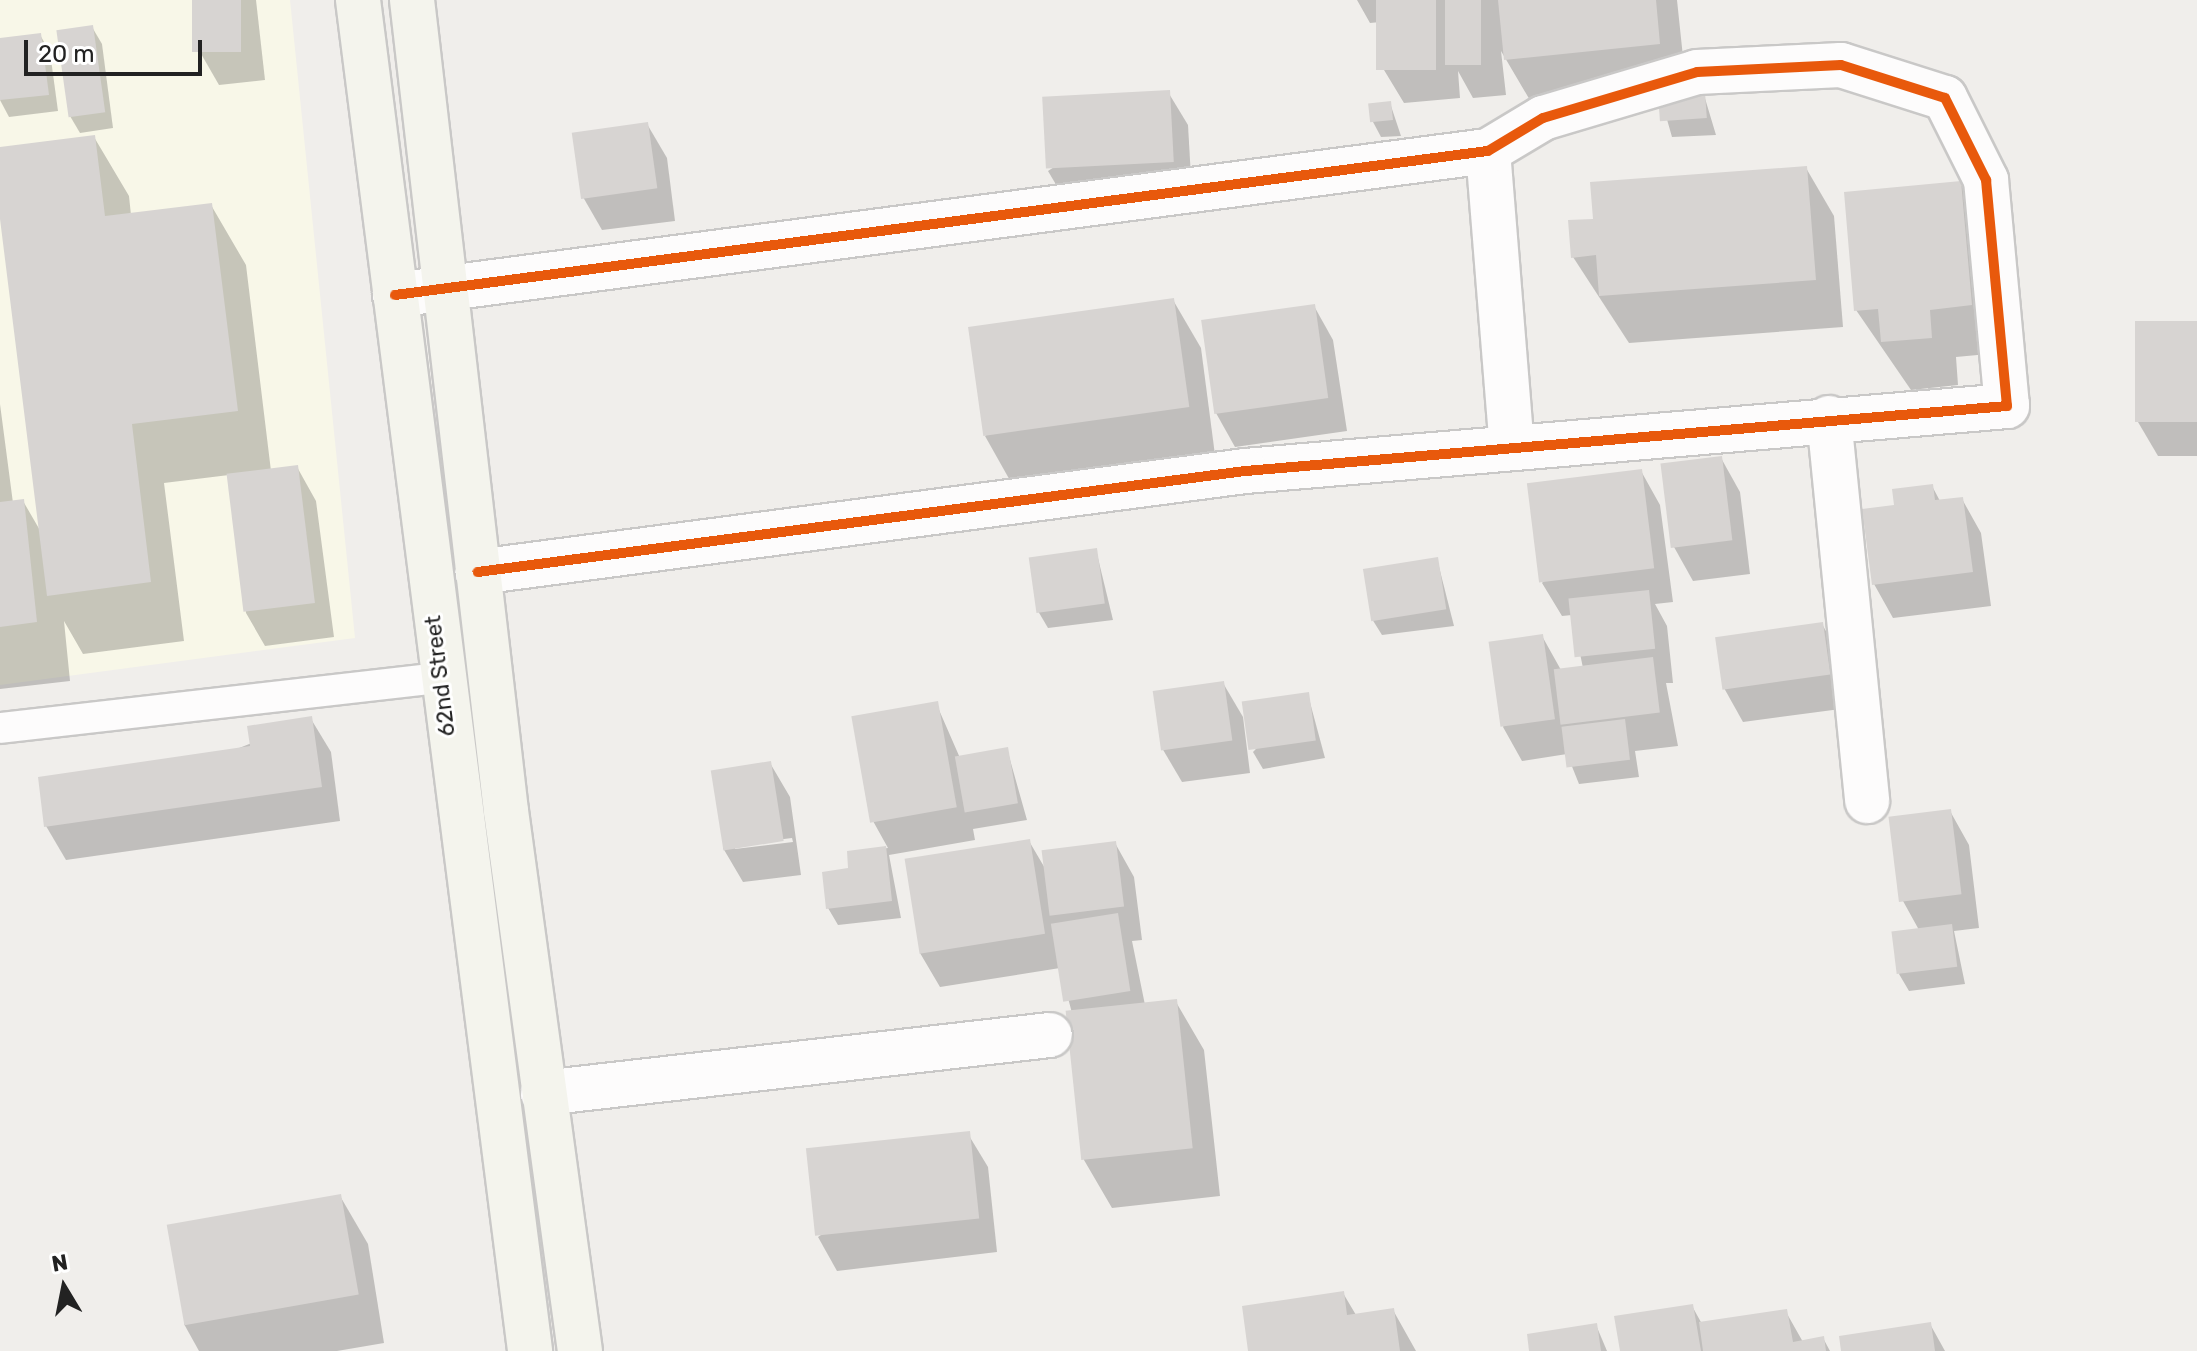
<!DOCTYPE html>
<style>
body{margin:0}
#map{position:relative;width:2197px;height:1351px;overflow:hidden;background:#f0eeeb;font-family:Rubik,sans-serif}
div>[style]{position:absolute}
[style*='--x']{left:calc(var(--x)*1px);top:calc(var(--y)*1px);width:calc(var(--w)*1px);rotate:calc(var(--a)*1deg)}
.education>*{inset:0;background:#f8f7e8}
.shadow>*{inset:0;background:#0003}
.building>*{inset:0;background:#d7d4d2;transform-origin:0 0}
.roads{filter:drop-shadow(2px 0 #c9c8c7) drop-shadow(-2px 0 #c9c8c7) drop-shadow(0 2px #c9c8c7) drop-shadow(0 -2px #c9c8c7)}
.service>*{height:30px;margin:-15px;padding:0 15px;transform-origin:15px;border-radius:15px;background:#fdfcfc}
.minor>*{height:44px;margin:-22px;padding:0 22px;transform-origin:22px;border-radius:22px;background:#fdfcfc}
.secondary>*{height:44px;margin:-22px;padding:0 22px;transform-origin:22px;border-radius:22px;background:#f4f4ed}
.cycleway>*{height:10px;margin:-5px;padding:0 5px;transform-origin:5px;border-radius:5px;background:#e8590c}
span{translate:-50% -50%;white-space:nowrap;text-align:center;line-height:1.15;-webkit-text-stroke:6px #fff;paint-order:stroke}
.street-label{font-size:22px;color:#222}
.north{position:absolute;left:24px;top:1247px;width:80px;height:80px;-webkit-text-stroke:6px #fff;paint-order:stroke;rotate:350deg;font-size:22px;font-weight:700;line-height:32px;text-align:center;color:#222}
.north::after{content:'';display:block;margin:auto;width:28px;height:36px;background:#222;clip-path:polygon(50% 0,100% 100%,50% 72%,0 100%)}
.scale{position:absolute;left:24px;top:40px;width:178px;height:36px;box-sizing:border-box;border:4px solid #222;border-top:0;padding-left:10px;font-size:24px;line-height:28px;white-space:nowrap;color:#222;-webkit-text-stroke:6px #fff;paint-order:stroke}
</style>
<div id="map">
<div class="education">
<div style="clip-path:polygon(0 0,290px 0,355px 638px,0 685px)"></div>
</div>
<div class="shadow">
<div style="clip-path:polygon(194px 0,256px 0,265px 80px,219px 85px,200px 52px)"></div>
<div style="clip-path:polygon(1357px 0,1677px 0,1687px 95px,1704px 95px,1716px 135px,1672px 137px,1660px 95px,1534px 107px,1501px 51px,1506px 95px,1473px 98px,1458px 71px,1460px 98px,1404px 103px,1384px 70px,1380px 22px,1370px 23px)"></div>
<div style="clip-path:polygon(92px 27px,102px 44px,113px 128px,80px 133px,70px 116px)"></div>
<div style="clip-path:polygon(40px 35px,50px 52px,58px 111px,9px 117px,0 100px,0 40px)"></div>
<div style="clip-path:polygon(1168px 92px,1188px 125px,1192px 195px,1068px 205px,1048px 171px)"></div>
<div style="clip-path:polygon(1390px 103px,1401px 136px,1381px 137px,1372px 120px)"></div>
<div style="clip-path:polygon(647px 124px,667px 158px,675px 221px,602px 230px,583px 197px)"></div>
<div style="clip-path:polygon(94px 137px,129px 196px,131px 215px,211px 205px,246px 265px,271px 471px,297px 467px,316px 501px,334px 637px,265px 646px,246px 613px,229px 475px,164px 483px,184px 641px,83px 654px,64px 621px,70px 681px,0 689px,0 404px,13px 503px,23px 501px,41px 532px,0 203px,0 149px)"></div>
<div style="clip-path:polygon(1806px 168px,1834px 216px,1843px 327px,1629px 343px,1573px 257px,1595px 221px)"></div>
<div style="clip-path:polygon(1960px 183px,1987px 231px,1999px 353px,1956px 357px,1958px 385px,1911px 390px,1856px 310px)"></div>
<div style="clip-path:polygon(1173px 300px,1201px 348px,1215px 455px,1012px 484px,985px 436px)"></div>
<div style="clip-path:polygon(1314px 306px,1333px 340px,1347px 431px,1235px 447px,1216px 413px)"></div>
<div style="clip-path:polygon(2197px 323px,2197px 456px,2158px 456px,2138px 422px)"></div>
<div style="clip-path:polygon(1721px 458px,1740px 492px,1750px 574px,1693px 581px,1674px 547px)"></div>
<div style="clip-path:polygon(1641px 471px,1660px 505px,1673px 602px,1655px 604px,1667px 626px,1673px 683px,1666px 683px,1678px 746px,1635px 751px,1639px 777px,1579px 784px,1567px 754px,1522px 761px,1503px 727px,1542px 636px,1561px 670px,1583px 668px,1572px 615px,1562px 616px,1542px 583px)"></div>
<div style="clip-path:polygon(1932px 486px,1940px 501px,1962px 499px,1981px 533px,1991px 606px,1893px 618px,1874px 584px,1896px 506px)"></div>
<div style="clip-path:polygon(1096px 550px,1113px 620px,1048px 628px,1038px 611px)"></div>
<div style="clip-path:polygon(1437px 559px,1454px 626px,1382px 635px,1372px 619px)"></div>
<div style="clip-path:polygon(1822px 624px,1841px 658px,1848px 708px,1743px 722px,1724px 688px)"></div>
<div style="clip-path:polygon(1223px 683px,1243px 717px,1250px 773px,1182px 782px,1162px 748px)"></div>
<div style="clip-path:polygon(1308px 695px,1325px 758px,1263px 769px,1253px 752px)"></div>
<div style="clip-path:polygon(936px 703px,960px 758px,1007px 749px,1027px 820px,973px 829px,975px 840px,889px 855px,901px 918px,838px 925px,828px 908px,850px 870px,849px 853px,888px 848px,873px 821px)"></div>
<div style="clip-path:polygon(311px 719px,331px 752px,340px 821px,66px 860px,46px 826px)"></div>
<div style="clip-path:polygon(evenodd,770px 763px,790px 797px,801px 875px,743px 882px,723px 848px,770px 763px,792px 838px,793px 842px,735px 849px,735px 845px,792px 838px)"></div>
<div style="clip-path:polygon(1950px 811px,1969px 845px,1979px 928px,1954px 931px,1965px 984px,1909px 991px,1899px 974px,1919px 930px,1903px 901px)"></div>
<div style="clip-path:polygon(1029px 841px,1046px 870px,1115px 843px,1134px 877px,1142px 940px,1132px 941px,1145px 1005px,1176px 1002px,1204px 1050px,1220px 1196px,1112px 1208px,1084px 1160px,1072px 1013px,1060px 968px,940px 987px,920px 953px)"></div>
<div style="clip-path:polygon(968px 1134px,988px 1167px,997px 1252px,837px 1271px,818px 1237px)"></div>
<div style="clip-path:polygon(340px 1196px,368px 1244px,384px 1343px,337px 1351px,199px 1351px,184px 1324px)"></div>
<div style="clip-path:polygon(1343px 1293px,1356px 1315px,1393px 1310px,1416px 1351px,1250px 1351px)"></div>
<div style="clip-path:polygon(1692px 1306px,1702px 1324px,1786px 1312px,1803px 1342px,1823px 1338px,1830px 1351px,1622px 1351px)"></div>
<div style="clip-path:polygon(1930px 1324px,1945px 1351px,1843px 1351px)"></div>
<div style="clip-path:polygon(1596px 1325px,1607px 1351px,1531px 1351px)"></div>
</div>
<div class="building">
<div style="left:192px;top:0;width:49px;height:52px"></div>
<div style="left:1376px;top:0;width:60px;height:70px"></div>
<div style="left:1445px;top:0;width:36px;height:65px"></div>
<div style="clip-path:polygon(1498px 0,1656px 0,1660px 44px,1504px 60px)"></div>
<div style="left:93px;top:25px;width:88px;height:37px;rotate:82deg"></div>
<div style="clip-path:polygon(41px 33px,49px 95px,0 100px,0 38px)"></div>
<div style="left:1170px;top:90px;width:72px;height:128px;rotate:87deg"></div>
<div style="left:1705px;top:92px;width:26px;height:47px;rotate:86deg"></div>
<div style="left:1391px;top:101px;width:19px;height:23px;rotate:84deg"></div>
<div style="left:648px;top:122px;width:67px;height:77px;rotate:82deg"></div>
<div style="clip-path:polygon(95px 135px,105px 216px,212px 203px,238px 411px,132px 424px,151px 582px,47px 596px,0 219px,0 147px)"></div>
<div style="clip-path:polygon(1807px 166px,1816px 280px,1599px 296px,1596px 255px,1571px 258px,1568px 220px,1593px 219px,1590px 182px)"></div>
<div style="clip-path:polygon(1961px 181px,1972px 305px,1930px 310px,1932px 338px,1881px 342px,1878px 309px,1854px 311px,1844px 192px)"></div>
<div style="left:1174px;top:298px;width:110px;height:208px;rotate:82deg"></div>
<div style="left:1315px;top:304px;width:95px;height:115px;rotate:82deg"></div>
<div style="left:2197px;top:321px;width:101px;height:62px;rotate:90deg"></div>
<div style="left:1722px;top:456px;width:85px;height:62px;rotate:83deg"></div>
<div style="left:298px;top:465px;width:139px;height:72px;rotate:83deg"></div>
<div style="left:1642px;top:469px;width:100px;height:116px;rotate:83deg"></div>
<div style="clip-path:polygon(1933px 484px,1935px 500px,1963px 497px,1973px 572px,1872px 585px,1862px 509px,1894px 505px,1892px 489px)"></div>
<div style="clip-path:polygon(24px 499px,37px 622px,0 627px,0 502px)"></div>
<div style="left:1097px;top:548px;width:56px;height:69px;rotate:82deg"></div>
<div style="left:1438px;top:557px;width:53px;height:76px;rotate:81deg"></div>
<div style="left:1649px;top:590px;width:59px;height:81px;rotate:84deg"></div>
<div style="left:1823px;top:622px;width:53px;height:109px;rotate:82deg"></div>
<div style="left:1543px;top:634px;width:86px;height:55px;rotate:82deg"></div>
<div style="left:1653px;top:657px;width:56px;height:100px;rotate:83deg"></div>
<div style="left:1224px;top:681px;width:60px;height:72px;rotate:82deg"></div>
<div style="left:1309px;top:692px;width:49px;height:68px;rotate:82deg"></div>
<div style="left:938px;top:701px;width:108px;height:88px;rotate:80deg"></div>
<div style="clip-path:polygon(312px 716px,322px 787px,44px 827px,38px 777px,250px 746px,247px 726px)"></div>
<div style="left:1625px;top:719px;width:41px;height:64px;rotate:83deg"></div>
<div style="left:1008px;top:747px;width:57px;height:54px;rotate:80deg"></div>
<div style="left:771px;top:761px;width:81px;height:61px;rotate:81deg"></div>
<div style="left:1951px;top:809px;width:86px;height:63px;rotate:83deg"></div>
<div style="left:1030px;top:839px;width:96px;height:127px;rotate:81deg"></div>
<div style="left:1116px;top:841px;width:66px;height:75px;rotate:83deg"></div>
<div style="clip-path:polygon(886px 846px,892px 901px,826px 909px,822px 872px,848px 868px,847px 851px)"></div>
<div style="left:1118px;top:913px;width:79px;height:68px;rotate:81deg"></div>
<div style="left:1952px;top:924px;width:43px;height:61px;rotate:83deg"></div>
<div style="left:1177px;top:999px;width:150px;height:112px;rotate:84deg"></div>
<div style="left:970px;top:1131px;width:88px;height:165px;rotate:84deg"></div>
<div style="left:341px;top:1194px;width:102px;height:177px;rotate:80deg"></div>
<div style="clip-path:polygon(1344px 1291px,1347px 1315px,1394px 1308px,1400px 1351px,1248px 1351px,1242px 1306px)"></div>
<div style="clip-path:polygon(1693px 1304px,1701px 1351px,1620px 1351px,1614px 1316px)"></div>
<div style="clip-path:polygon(1787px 1309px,1793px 1342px,1824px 1336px,1826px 1351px,1703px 1351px,1699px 1322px)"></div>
<div style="clip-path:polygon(1931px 1322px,1935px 1351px,1841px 1351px,1839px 1336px)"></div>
<div style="clip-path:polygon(1597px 1323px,1601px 1351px,1529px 1351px,1527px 1334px)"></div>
</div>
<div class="roads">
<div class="service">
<div style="--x:0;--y:728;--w:443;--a:-6.5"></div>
</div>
<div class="minor">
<div style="--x:1488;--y:151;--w:297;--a:85.4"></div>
<div style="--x:395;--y:295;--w:1102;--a:-7.51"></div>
<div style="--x:1488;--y:151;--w:64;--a:-31"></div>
<div style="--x:1543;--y:118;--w:161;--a:-16.6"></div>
<div style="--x:1697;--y:72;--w:144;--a:-2.8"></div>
<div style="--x:1841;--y:65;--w:109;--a:17.6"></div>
<div style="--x:1945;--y:98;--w:92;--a:63.4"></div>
<div style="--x:1986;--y:180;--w:227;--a:84.7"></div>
<div style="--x:2007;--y:406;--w:765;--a:175.12"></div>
<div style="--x:1245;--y:471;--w:774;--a:172.5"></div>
<div style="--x:1829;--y:418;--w:385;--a:84.3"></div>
<div style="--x:543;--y:1093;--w:510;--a:-6.53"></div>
</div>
<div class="secondary">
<div style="--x:358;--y:0;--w:1362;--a:82.74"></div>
<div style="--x:412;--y:0;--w:816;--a:83.39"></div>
<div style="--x:506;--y:811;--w:545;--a:82.2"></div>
</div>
</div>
<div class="cycleway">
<div style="--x:395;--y:295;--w:1102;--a:-7.51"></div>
<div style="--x:1488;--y:151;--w:64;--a:-31"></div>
<div style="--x:1543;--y:118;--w:161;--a:-16.6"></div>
<div style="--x:1697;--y:72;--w:144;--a:-2.8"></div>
<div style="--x:1841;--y:65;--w:109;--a:17.6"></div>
<div style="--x:1945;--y:98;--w:92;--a:63.4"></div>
<div style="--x:1986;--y:180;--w:227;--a:84.7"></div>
<div style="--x:2007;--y:406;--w:765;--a:175.12"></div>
<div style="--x:1245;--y:471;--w:774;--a:172.5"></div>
</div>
<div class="street-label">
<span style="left:440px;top:676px;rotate:-97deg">62nd Street</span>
</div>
<div class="north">N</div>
<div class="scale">20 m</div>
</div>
